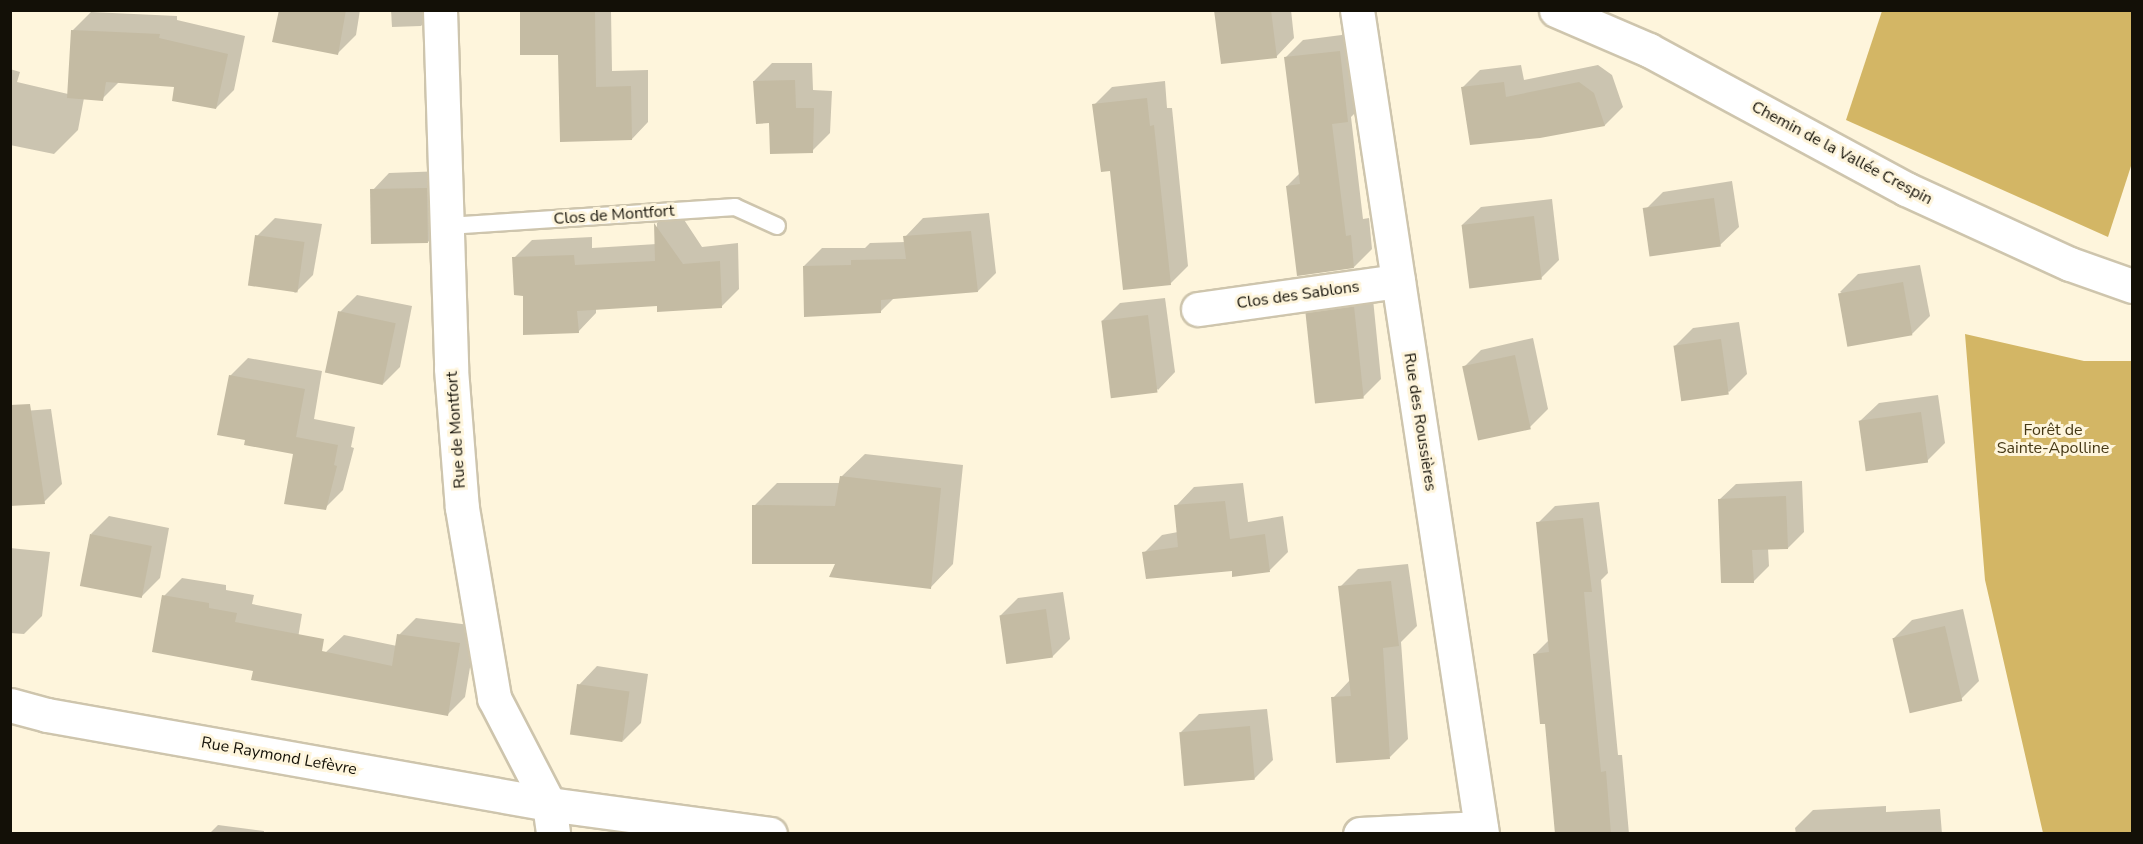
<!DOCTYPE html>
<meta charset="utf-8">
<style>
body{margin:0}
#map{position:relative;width:2143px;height:844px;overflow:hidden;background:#fef5dc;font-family:"Nunito Sans",sans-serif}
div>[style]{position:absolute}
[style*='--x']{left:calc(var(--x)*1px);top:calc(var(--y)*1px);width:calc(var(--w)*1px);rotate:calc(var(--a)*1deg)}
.forest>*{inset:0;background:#d3b665}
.shadow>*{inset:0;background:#0003}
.building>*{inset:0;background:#c4bba3;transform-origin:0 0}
.roads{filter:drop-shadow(2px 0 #cec5ad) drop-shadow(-2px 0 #cec5ad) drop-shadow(0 2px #cec5ad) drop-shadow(0 -2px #cec5ad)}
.service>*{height:16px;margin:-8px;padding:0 8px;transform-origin:8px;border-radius:8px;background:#fff}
.minor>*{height:33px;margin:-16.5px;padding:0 16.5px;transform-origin:16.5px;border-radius:16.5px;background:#fff}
span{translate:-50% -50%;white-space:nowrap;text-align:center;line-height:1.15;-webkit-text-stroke:6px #fef5dc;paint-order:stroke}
.street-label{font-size:16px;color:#131007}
.park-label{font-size:16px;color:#453815}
.frame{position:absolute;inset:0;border:12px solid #131007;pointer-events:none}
</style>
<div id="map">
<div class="forest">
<div style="clip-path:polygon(1882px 11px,2132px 11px,2132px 163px,2108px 237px,1846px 120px)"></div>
<div style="clip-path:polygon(1965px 334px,2084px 361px,2132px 361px,2132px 833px,2043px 833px,1985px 580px)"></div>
</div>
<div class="shadow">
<div style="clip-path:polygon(280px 10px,360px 10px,356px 35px,338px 53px)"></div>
<div style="clip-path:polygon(391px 10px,430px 10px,430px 17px,421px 26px,392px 27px)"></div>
<div style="clip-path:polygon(521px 10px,611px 10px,612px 71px,648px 70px,648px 122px,632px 139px)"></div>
<div style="clip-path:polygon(1215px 10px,1291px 10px,1294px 38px,1276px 57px)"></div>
<div style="clip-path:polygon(91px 12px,177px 16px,177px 20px,245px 36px,234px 90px,216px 108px,176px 85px,120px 81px,102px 99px,84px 98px,78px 130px,54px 154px,10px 145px,10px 69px,20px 72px,17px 82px,68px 94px,73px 30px)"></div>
<div style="clip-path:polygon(1357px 33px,1365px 103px,1351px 117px,1363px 219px,1369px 218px,1372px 249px,1354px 267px,1287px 186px,1300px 173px,1285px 58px,1303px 40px)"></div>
<div style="clip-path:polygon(772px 63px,812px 63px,813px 90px,832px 91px,830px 133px,812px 151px,754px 81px)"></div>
<div style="clip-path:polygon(1521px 65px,1524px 80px,1598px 65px,1612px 75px,1623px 107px,1605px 125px,1540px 137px,1462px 88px,1480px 70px)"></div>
<div style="clip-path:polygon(1165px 81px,1167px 108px,1172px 108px,1188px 266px,1170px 284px,1112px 170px,1094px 105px,1112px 87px)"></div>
<div style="clip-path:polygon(444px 171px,446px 224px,428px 242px,371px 192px,389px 173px)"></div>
<div style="clip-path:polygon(1732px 181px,1739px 227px,1720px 245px,1645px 210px,1663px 192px)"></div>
<div style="clip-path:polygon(1552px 199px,1559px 260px,1541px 278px,1462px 225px,1481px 207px)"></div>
<div style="clip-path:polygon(675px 206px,702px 247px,738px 243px,739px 289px,721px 307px,658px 304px,596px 308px,596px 313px,578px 332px,524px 295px,514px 258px,532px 240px,592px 237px,592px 248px,657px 244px,657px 223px)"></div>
<div style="clip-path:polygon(989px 213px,996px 273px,978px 291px,895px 297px,880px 312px,804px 266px,822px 248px,865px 248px,870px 243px,906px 242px,905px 237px,923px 218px)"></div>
<div style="clip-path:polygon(275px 218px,322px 224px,313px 275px,295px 293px,257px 236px)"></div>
<div style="clip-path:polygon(1920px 265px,1930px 316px,1912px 334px,1840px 292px,1858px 274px)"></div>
<div style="clip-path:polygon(1372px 289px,1381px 379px,1363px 397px,1308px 313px,1326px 295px)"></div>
<div style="clip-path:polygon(357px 295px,412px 306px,400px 367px,383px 384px,340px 312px)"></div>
<div style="clip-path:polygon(1165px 298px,1175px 372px,1158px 390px,1102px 321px,1120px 303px)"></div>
<div style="clip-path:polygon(1739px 322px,1747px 374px,1729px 392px,1675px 346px,1693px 328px)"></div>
<div style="clip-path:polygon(1533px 338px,1548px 409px,1530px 427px,1463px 368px,1481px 350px)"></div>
<div style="clip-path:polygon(248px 358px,322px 371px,314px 419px,355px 427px,351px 447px,354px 448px,343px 490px,325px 508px,295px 453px,230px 376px)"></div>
<div style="clip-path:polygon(1938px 395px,1945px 443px,1927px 461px,1860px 421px,1879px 403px)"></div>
<div style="clip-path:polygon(51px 409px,62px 484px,44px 502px,10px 412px)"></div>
<div style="clip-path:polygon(865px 454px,963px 465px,953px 564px,930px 588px,837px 563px,754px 506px,777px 483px,840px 483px,841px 477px)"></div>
<div style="clip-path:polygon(1802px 481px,1804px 532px,1788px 548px,1768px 548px,1769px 566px,1753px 582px,1719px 500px,1736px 484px)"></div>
<div style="clip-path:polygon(1243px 483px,1248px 522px,1283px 516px,1288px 552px,1270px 570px,1233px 569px,1144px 553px,1162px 535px,1178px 532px,1176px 506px,1194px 487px)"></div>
<div style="clip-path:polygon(1599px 502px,1608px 573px,1601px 580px,1618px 755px,1622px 755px,1629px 834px,1556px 834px,1546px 722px,1535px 654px,1549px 640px,1538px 523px,1555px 506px)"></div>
<div style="clip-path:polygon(109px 516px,169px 528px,160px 578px,142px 596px,91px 534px)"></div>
<div style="clip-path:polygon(10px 548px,50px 552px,42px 616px,24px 634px,10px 633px)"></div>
<div style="clip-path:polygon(1408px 564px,1417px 626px,1401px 642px,1408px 739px,1390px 757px,1333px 698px,1350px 680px,1340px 587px,1358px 569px)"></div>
<div style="clip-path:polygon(182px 578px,226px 585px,226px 590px,254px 595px,252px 604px,302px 614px,295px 656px,164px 596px)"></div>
<div style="clip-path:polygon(1063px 592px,1070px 639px,1052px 657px,1000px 616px,1018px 598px)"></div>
<div style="clip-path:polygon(1963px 609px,1979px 681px,1961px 699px,1894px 638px,1912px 620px)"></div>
<div style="clip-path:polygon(416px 618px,477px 626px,465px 697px,447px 715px,326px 652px,344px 635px,397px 646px,399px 635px)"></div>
<div style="clip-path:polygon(597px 666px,648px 674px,641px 723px,623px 741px,579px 685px)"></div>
<div style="clip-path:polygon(1267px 709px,1273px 760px,1254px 779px,1181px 732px,1199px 714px)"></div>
<div style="clip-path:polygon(1886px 806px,1886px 812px,1940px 809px,1942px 834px,1796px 834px,1795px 828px,1813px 810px)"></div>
<div style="clip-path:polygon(218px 825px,264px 831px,264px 834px,209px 834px)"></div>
</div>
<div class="building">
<div style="clip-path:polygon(279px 10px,346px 10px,338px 55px,272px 42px)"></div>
<div style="clip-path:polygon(520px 10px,595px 10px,596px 87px,631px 86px,632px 140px,560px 142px,558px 55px,520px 55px)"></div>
<div style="clip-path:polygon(1214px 10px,1271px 10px,1277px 58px,1221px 64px)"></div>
<div style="clip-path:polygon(71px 30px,160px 34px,159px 38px,228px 54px,216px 109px,172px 101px,174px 87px,106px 82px,103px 101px,67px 98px)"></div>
<div style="clip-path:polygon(1340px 51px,1348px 122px,1332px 124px,1346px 236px,1351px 235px,1354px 268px,1297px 276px,1286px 186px,1300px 184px,1284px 57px)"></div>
<div style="clip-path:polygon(795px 80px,796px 108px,814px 108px,813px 153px,770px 154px,769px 123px,756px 124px,753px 81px)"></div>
<div style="clip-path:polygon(1504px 82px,1506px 97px,1579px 82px,1594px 93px,1605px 126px,1540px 138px,1470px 145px,1461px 87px)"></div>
<div style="clip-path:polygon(1147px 98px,1150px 126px,1154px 125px,1171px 285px,1123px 290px,1110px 171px,1101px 172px,1092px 104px)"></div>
<div style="left:427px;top:188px;width:55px;height:57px;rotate:89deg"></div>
<div style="left:1714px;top:198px;width:49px;height:72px;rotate:82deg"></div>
<div style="left:1534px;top:216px;width:64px;height:73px;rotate:83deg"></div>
<div style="clip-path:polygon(654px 223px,683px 264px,720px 261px,722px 308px,657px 312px,657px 306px,577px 311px,579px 333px,523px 335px,523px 296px,514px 295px,512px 257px,574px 255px,575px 265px,655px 261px)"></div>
<div style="clip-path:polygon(971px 231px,978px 292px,881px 300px,881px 313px,804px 317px,803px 266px,851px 265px,851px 260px,906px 259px,903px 236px)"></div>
<div style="left:255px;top:235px;width:50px;height:51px;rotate:8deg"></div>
<div style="left:1903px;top:282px;width:54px;height:66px;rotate:80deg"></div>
<div style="left:1354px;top:306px;width:93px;height:49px;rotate:84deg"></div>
<div style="left:338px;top:311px;width:59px;height:63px;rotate:12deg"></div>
<div style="left:1148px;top:315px;width:78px;height:47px;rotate:83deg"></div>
<div style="left:1721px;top:339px;width:56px;height:48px;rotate:82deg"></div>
<div style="left:1515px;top:355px;width:76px;height:54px;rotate:78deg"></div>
<div style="clip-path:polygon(229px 375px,305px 389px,296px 437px,338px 445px,334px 465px,337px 466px,326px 510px,284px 504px,293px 454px,244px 445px,245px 440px,217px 435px)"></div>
<div style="clip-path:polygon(30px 404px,45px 504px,10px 506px,10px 405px)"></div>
<div style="left:1921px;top:412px;width:51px;height:63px;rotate:82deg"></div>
<div style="clip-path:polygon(840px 476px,941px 488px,931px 589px,829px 577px,835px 564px,752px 564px,752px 505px,835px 506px)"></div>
<div style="clip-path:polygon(1786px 496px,1788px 549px,1752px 550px,1754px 583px,1721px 583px,1718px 499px)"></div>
<div style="clip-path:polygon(1225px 501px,1230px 539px,1265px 534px,1270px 572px,1232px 577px,1232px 571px,1146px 579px,1142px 552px,1178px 547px,1174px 505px)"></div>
<div style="clip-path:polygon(1583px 518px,1592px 592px,1584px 592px,1601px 772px,1606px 771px,1611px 834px,1555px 834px,1545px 724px,1540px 724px,1533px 654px,1549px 652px,1536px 522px)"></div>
<div style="left:90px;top:534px;width:63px;height:53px;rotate:11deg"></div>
<div style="clip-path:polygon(1391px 581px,1399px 646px,1383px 648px,1390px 759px,1336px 763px,1331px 697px,1351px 696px,1338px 586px)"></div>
<div style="clip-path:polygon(162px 595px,209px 603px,209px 608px,237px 613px,235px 622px,324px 639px,322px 651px,392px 666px,397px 634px,460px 643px,448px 716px,251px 680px,253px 671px,152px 652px)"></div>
<div style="left:1046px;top:609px;width:49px;height:47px;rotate:82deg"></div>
<div style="left:1945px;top:626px;width:77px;height:54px;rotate:77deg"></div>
<div style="left:577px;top:684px;width:53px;height:51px;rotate:8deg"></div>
<div style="left:1250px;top:726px;width:54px;height:71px;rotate:85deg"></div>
</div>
<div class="roads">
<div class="service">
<div style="--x:448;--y:226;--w:288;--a:-3.8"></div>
<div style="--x:735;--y:207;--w:46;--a:24.3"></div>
</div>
<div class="minor">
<div style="--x:440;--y:10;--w:359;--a:88.2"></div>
<div style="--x:451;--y:369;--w:139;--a:85.5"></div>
<div style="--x:462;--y:508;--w:193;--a:80.4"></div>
<div style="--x:494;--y:698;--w:119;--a:62.6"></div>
<div style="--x:549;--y:804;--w:30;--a:82"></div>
<div style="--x:1357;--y:10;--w:833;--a:81.37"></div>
<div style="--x:1556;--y:10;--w:101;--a:23.3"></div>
<div style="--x:1649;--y:50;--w:292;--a:28.4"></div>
<div style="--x:1906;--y:189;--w:180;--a:24.6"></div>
<div style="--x:2070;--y:264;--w:66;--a:19.5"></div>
<div style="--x:1198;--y:309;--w:202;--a:-8"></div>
<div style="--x:10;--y:705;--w:38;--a:15"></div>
<div style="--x:47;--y:715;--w:510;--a:10.05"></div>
<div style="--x:549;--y:804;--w:223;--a:7.7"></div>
<div style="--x:1360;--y:834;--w:121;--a:-2.8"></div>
</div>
</div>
<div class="street-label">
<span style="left:1842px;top:153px;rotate:28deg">Chemin de la Vallée Crespin</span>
<span style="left:614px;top:215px;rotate:-4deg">Clos de Montfort</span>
<span style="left:1298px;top:295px;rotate:-8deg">Clos des Sablons</span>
<span style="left:1420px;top:422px;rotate:81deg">Rue des Roussières</span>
<span style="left:456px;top:430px;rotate:-94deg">Rue de Montfort</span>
<span style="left:279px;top:756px;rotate:10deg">Rue Raymond Lefèvre</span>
</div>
<div class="park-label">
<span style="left:2053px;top:439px">Forêt de<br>Sainte-Apolline</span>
</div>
<div class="frame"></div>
</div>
